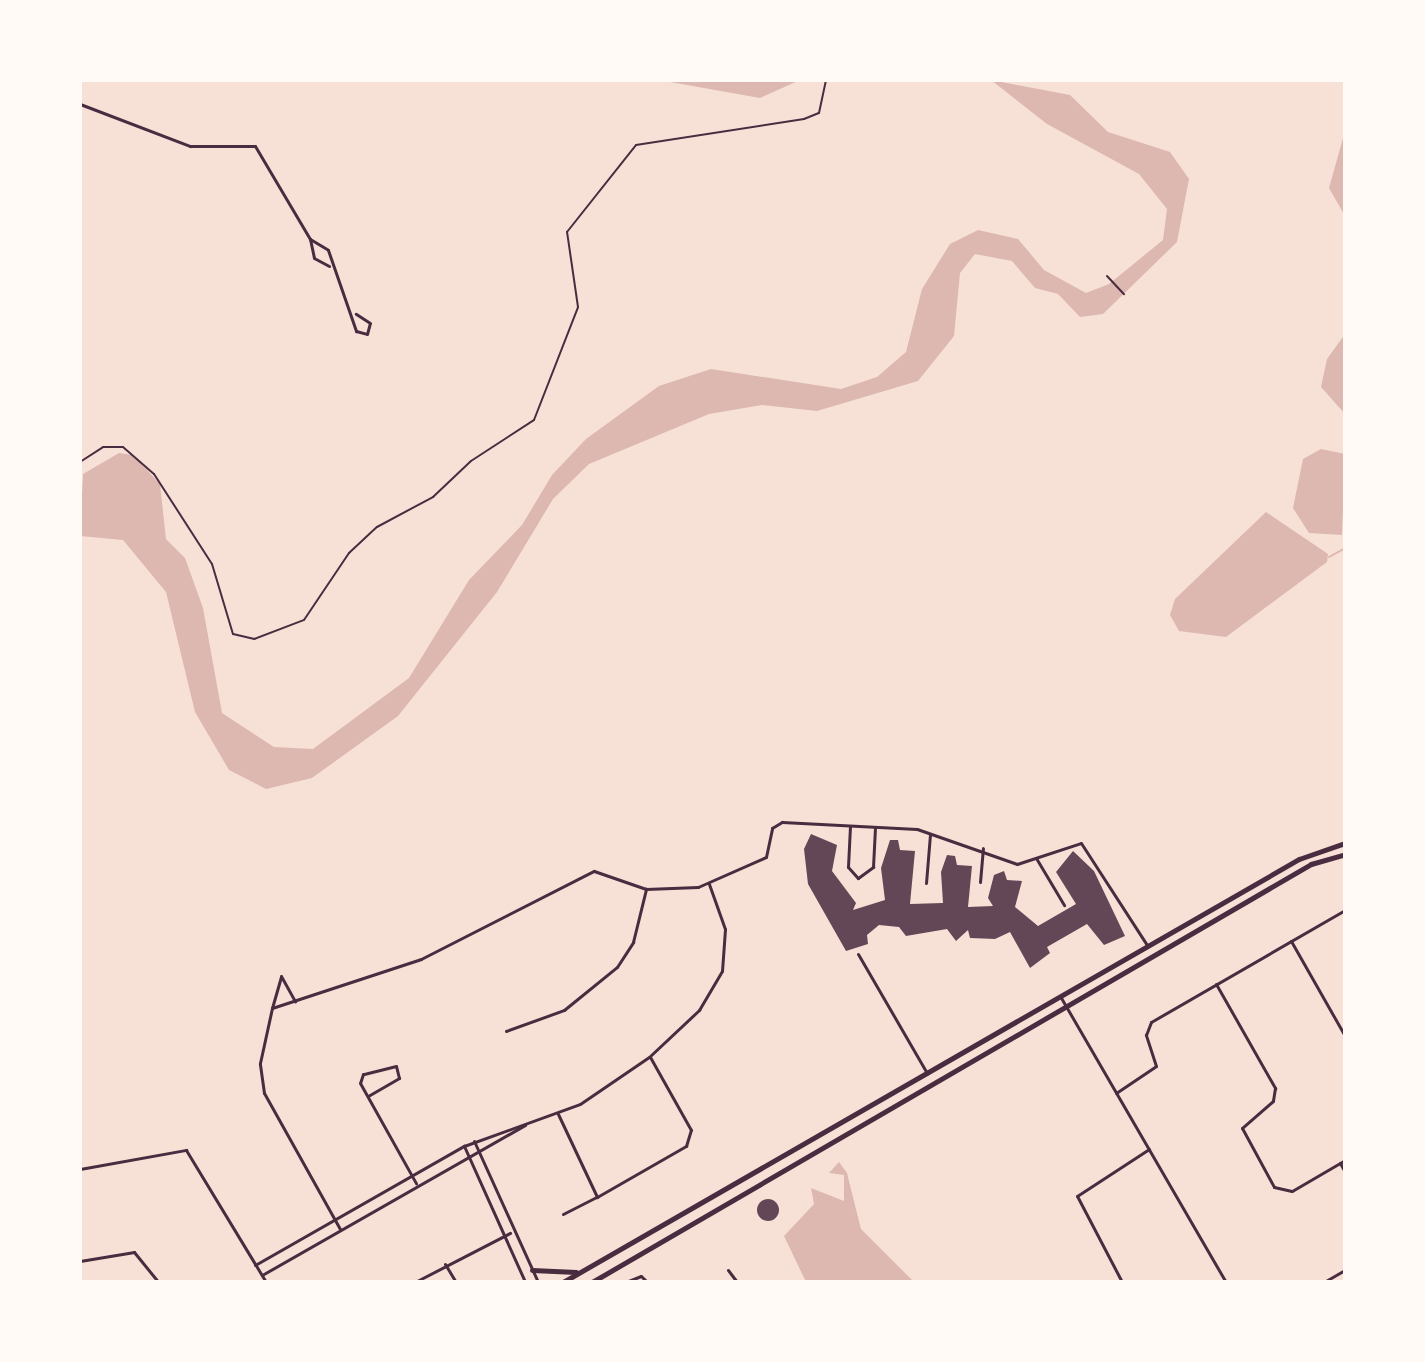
<!DOCTYPE html>
<style>
body{margin:0}
#map{position:relative;width:1425px;height:1362px;overflow:hidden;background:#f7e1d7;font-family:"Space Grotesk",sans-serif}
div>[style]{position:absolute}
[style*='--x']{left:calc(var(--x)*1px);top:calc(var(--y)*1px);width:calc(var(--w)*1px);rotate:calc(var(--a)*1deg)}
.water>*{inset:0;background:#dcb8b0}
.stream>*{height:2px;margin:-1px;padding:0 1px;transform-origin:1px;border-radius:1px;background:#dcb8b0}
.building>*{inset:0;background:#644757}
.round{border-radius:50%}
.path>*{height:2px;margin:-1px;padding:0 1px;transform-origin:1px;border-radius:1px;background:#4a2c40}
.minor>*{height:3px;margin:-1.5px;padding:0 1.5px;transform-origin:1.5px;border-radius:1.5px;background:#4a2c40}
.secondary>*{height:5px;margin:-2.5px;padding:0 2.5px;transform-origin:2.5px;border-radius:2.5px;background:#4a2c40}
span{translate:-50% -50%;white-space:nowrap;text-align:center;line-height:1.15;-webkit-text-stroke:7px #fffaf5;paint-order:stroke}
.frame{position:absolute;inset:0;border:82px solid #fffaf5;pointer-events:none}
</style>
<div id="map">
<div class="water">
<div style="clip-path:polygon(659px 80px,800px 80px,760px 98px)"></div>
<div style="clip-path:polygon(991px 80px,1070px 95px,1108px 132px,1170px 152px,1189px 179px,1177px 242px,1103px 314px,1080px 317px,1058px 294px,1035px 288px,1012px 261px,975px 254px,960px 273px,954px 336px,918px 381px,817px 411px,762px 405px,709px 414px,589px 464px,553px 499px,497px 592px,398px 716px,312px 778px,266px 789px,229px 770px,195px 712px,166px 592px,123px 540px,80px 536px,83px 474px,119px 453px,133px 455px,160px 484px,166px 539px,185px 558px,203px 608px,222px 713px,274px 747px,313px 749px,409px 678px,469px 580px,522px 525px,552px 475px,586px 439px,659px 386px,711px 369px,841px 389px,877px 377px,906px 352px,922px 289px,950px 244px,978px 230px,1018px 239px,1044px 270px,1086px 293px,1109px 284px,1163px 240px,1167px 209px,1139px 174px,1047px 124px)"></div>
<div style="clip-path:polygon(1345px 131px,1345px 216px,1329px 188px)"></div>
<div style="clip-path:polygon(1345px 334px,1345px 414px,1321px 387px,1327px 359px)"></div>
<div style="clip-path:polygon(1321px 449px,1345px 454px,1342px 535px,1309px 533px,1293px 508px,1303px 459px)"></div>
<div style="clip-path:polygon(1266px 512px,1328px 554px,1327px 562px,1226px 637px,1179px 631px,1170px 615px,1175px 599px)"></div>
<div style="clip-path:polygon(839px 1162px,847px 1173px,861px 1229px,914px 1282px,806px 1282px,784px 1236px,814px 1204px,811px 1188px,844px 1201px,844px 1175px,829px 1173px)"></div>
</div>
<div class="stream">
<div style="--x:1329;--y:557;--w:18;--a:-29"></div>
</div>
<div class="building">
<div style="clip-path:polygon(811px 834px,837px 845px,832px 871px,856px 903px,853px 910px,885px 900px,881px 868px,890px 840px,898px 840px,900px 850px,915px 851px,910px 904px,943px 903px,941px 872px,947px 855px,955px 856px,957px 865px,972px 866px,968px 907px,993px 906px,988px 898px,994px 875px,1004px 871px,1007px 880px,1022px 881px,1015px 907px,1038px 926px,1076px 904px,1056px 872px,1073px 851px,1094px 871px,1125px 936px,1104px 945px,1087px 924px,1047px 947px,1050px 953px,1030px 968px,1010px 932px,995px 939px,970px 938px,968px 930px,956px 941px,947px 929px,906px 936px,899px 927px,879px 925px,867px 935px,868px 944px,846px 951px,808px 884px,804px 849px)"></div>
<div class="round" style="left:757px;top:1199px;width:22px;height:22px"></div>
</div>
<div class="path">
<div style="--x:1107;--y:276;--w:25;--a:47"></div>
<div style="--x:80;--y:462;--w:27;--a:-33"></div>
<div style="--x:103;--y:447;--w:20;--a:0"></div>
<div style="--x:123;--y:447;--w:41;--a:41.1"></div>
<div style="--x:154;--y:474;--w:107;--a:57.2"></div>
<div style="--x:212;--y:564;--w:73;--a:73.3"></div>
<div style="--x:233;--y:634;--w:22;--a:13"></div>
<div style="--x:254;--y:639;--w:53;--a:-20.8"></div>
<div style="--x:304;--y:620;--w:81;--a:-56.1"></div>
<div style="--x:349;--y:553;--w:38;--a:-43"></div>
<div style="--x:377;--y:527;--w:64;--a:-28.2"></div>
<div style="--x:433;--y:497;--w:52;--a:-43.5"></div>
<div style="--x:471;--y:461;--w:75;--a:-33.1"></div>
<div style="--x:534;--y:420;--w:121;--a:-68.7"></div>
<div style="--x:578;--y:307;--w:76;--a:-98.3"></div>
<div style="--x:567;--y:232;--w:111;--a:-51.6"></div>
<div style="--x:636;--y:145;--w:170;--a:-8.8"></div>
<div style="--x:804;--y:119;--w:16;--a:-22"></div>
<div style="--x:819;--y:113;--w:34;--a:-78"></div>
</div>
<div class="minor">
<div style="--x:80;--y:104;--w:118;--a:20.9"></div>
<div style="--x:190;--y:146;--w:65;--a:0"></div>
<div style="--x:255;--y:146;--w:108;--a:59.4"></div>
<div style="--x:310;--y:239;--w:19;--a:78"></div>
<div style="--x:314;--y:258;--w:17;--a:28"></div>
<div style="--x:310;--y:239;--w:21;--a:31"></div>
<div style="--x:328;--y:250;--w:86;--a:70.9"></div>
<div style="--x:356;--y:331;--w:11;--a:15"></div>
<div style="--x:367;--y:334;--w:11;--a:-75"></div>
<div style="--x:370;--y:323;--w:17;--a:-147"></div>
<div style="--x:850;--y:826;--w:41;--a:92.8"></div>
<div style="--x:848;--y:867;--w:15;--a:48"></div>
<div style="--x:858;--y:878;--w:19;--a:-36"></div>
<div style="--x:873;--y:867;--w:40;--a:-87.1"></div>
<div style="--x:1036;--y:858;--w:55;--a:59.2"></div>
<div style="--x:980;--y:882;--w:34;--a:-85"></div>
<div style="--x:926;--y:883;--w:49;--a:-85.3"></div>
<div style="--x:1291;--y:941;--w:109;--a:60.4"></div>
<div style="--x:858;--y:954;--w:138;--a:59.9"></div>
<div style="--x:1216;--y:984;--w:120;--a:60.4"></div>
<div style="--x:1275;--y:1088;--w:13;--a:99"></div>
<div style="--x:1273;--y:1101;--w:41;--a:138.9"></div>
<div style="--x:1242;--y:1128;--w:67;--a:61.5"></div>
<div style="--x:1274;--y:1187;--w:18;--a:13"></div>
<div style="--x:1292;--y:1191;--w:61;--a:-30.3"></div>
<div style="--x:1060;--y:996;--w:331;--a:59.9"></div>
<div style="--x:272;--y:1008;--w:33;--a:-74"></div>
<div style="--x:281;--y:976;--w:29;--a:61"></div>
<div style="--x:506;--y:1031;--w:62;--a:-19.9"></div>
<div style="--x:564;--y:1010;--w:68;--a:-39.1"></div>
<div style="--x:617;--y:967;--w:30;--a:-57"></div>
<div style="--x:633;--y:942;--w:55;--a:-76.2"></div>
<div style="--x:1116;--y:1093;--w:48;--a:-34"></div>
<div style="--x:1156;--y:1066;--w:33;--a:-108"></div>
<div style="--x:1146;--y:1035;--w:14;--a:-69"></div>
<div style="--x:1151;--y:1022;--w:224;--a:-30"></div>
<div style="--x:368;--y:1096;--w:36;--a:-30"></div>
<div style="--x:399;--y:1078;--w:12;--a:-104"></div>
<div style="--x:396;--y:1066;--w:34;--a:166"></div>
<div style="--x:363;--y:1074;--w:9;--a:108"></div>
<div style="--x:360;--y:1083;--w:115;--a:60.8"></div>
<div style="--x:558;--y:1114;--w:92;--a:64.8"></div>
<div style="--x:597;--y:1197;--w:103;--a:-29.8"></div>
<div style="--x:686;--y:1146;--w:17;--a:-73"></div>
<div style="--x:691;--y:1130;--w:84;--a:-119.3"></div>
<div style="--x:474;--y:1141;--w:155;--a:65.6"></div>
<div style="--x:464;--y:1146;--w:149;--a:65.8"></div>
<div style="--x:1340;--y:1163;--w:10;--a:61"></div>
<div style="--x:80;--y:1169;--w:108;--a:-10.2"></div>
<div style="--x:186;--y:1150;--w:154;--a:58.8"></div>
<div style="--x:563;--y:1214;--w:38;--a:-27"></div>
<div style="--x:340;--y:1229;--w:156;--a:-119.2"></div>
<div style="--x:264;--y:1093;--w:30;--a:-98"></div>
<div style="--x:260;--y:1063;--w:56;--a:-77.7"></div>
<div style="--x:272;--y:1008;--w:157;--a:-18.2"></div>
<div style="--x:421;--y:959;--w:194;--a:-27"></div>
<div style="--x:594;--y:871;--w:55;--a:19.1"></div>
<div style="--x:646;--y:889;--w:52;--a:-2.2"></div>
<div style="--x:698;--y:887;--w:74;--a:-23.8"></div>
<div style="--x:766;--y:857;--w:30;--a:-78"></div>
<div style="--x:772;--y:828;--w:12;--a:-31"></div>
<div style="--x:782;--y:822;--w:135;--a:3"></div>
<div style="--x:917;--y:829;--w:106;--a:19.3"></div>
<div style="--x:1017;--y:864;--w:67;--a:-18.2"></div>
<div style="--x:1081;--y:843;--w:121;--a:57.1"></div>
<div style="--x:80;--y:1261;--w:55;--a:-9.5"></div>
<div style="--x:134;--y:1252;--w:38;--a:51"></div>
<div style="--x:445;--y:1264;--w:21;--a:59"></div>
<div style="--x:255;--y:1265;--w:241;--a:-29.7"></div>
<div style="--x:464;--y:1146;--w:123;--a:-19.9"></div>
<div style="--x:580;--y:1104;--w:83;--a:-34.3"></div>
<div style="--x:649;--y:1057;--w:69;--a:-43.2"></div>
<div style="--x:699;--y:1010;--w:45;--a:-59.5"></div>
<div style="--x:722;--y:971;--w:42;--a:-85.9"></div>
<div style="--x:725;--y:929;--w:48;--a:-109.6"></div>
<div style="--x:728;--y:1270;--w:15;--a:53"></div>
<div style="--x:262;--y:1275;--w:303;--a:-29.7"></div>
<div style="--x:415;--y:1282;--w:107;--a:-27.3"></div>
<div style="--x:626;--y:1282;--w:16;--a:-22"></div>
<div style="--x:641;--y:1276;--w:8;--a:45"></div>
<div style="--x:1122;--y:1282;--w:97;--a:-117.6"></div>
<div style="--x:1077;--y:1196;--w:86;--a:-33.1"></div>
<div style="--x:1324;--y:1282;--w:24;--a:-30"></div>
</div>
<div class="secondary">
<div style="--x:532;--y:1270;--w:44;--a:2.6"></div>
<div style="--x:563;--y:1282;--w:849;--a:-29.89"></div>
<div style="--x:1299;--y:859;--w:49;--a:-19.2"></div>
<div style="--x:592;--y:1282;--w:832;--a:-30.17"></div>
<div style="--x:1311;--y:864;--w:35;--a:-16"></div>
</div>
<div class="frame"></div>
</div>
